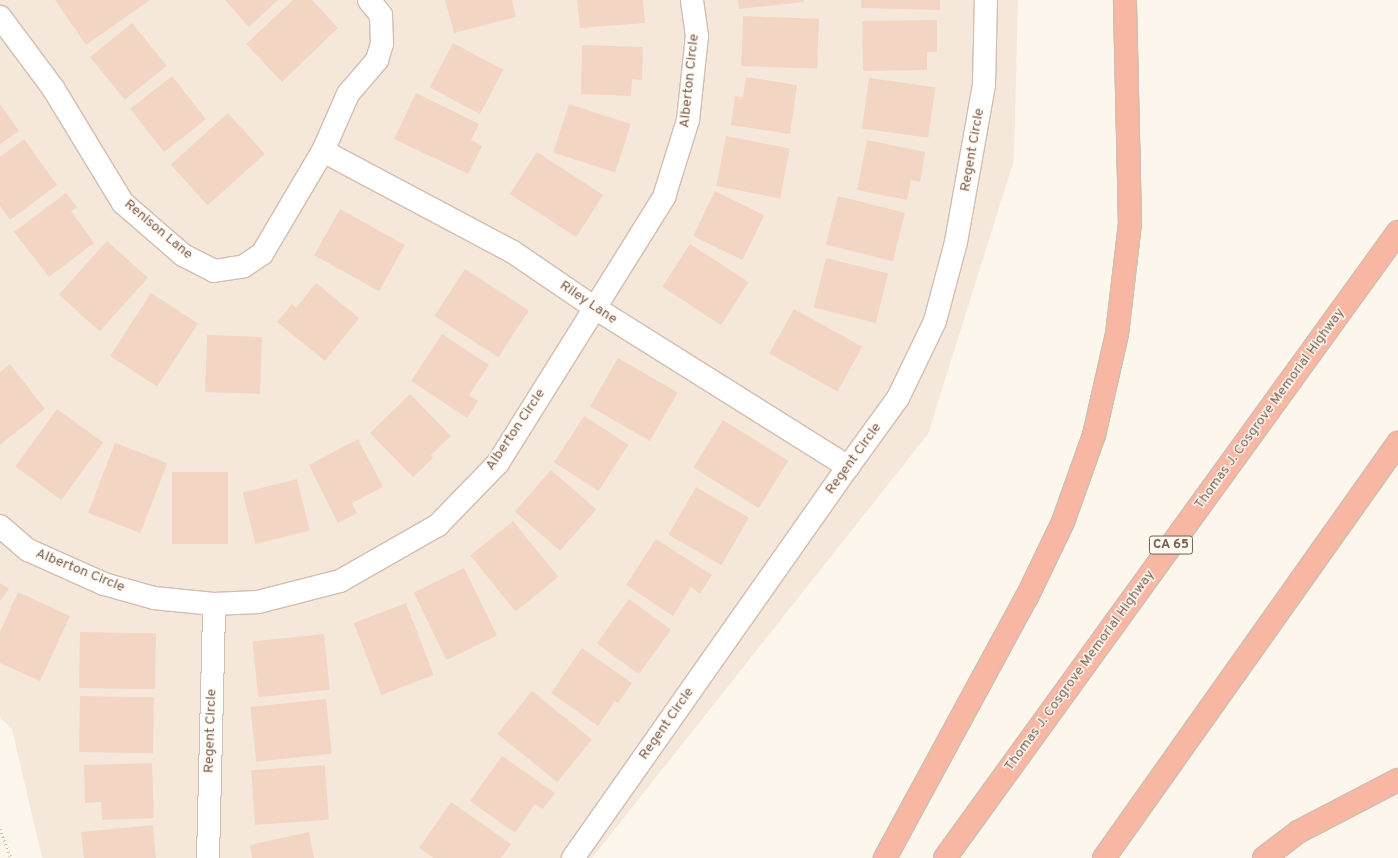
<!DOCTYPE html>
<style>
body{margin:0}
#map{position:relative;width:1398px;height:858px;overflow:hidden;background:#fdf6ec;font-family:Overpass,sans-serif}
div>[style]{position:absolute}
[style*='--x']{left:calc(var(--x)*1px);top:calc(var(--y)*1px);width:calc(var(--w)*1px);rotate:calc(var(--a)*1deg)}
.residential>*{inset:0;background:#f5e8da}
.building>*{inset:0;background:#f3d5c3;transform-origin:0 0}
.path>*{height:2.5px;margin-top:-1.25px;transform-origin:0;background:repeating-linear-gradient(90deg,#d9b8a5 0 1px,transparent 0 4px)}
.roads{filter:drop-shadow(1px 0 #d1beb0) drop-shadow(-1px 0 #d1beb0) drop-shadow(0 1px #d1beb0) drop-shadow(0 -1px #d1beb0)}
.street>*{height:22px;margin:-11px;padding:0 11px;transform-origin:11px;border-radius:11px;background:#fff}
.highway>*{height:22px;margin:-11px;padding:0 11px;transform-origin:11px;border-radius:11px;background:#f7b7a3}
span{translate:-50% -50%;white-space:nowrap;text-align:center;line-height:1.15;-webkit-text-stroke:3px #fffaf3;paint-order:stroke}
.shield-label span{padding:1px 3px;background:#fffaf3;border:1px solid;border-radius:3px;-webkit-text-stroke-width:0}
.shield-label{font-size:13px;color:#7a5c4d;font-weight:700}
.street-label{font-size:14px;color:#7a5c4d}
</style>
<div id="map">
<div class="residential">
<div style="clip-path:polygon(0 0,1018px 0,1014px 160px,928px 434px,592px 858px,42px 858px,12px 729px,0 717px)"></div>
</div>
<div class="building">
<div style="clip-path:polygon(55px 0,150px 0,86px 45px)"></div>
<div style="clip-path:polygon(225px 0,278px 0,249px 27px)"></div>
<div style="clip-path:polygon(293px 0,312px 0,338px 28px,282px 82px,246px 44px)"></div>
<div style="clip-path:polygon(445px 0,512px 0,516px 17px,454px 33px)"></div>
<div style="clip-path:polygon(577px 0,643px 0,645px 23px,580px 28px)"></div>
<div style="clip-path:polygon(738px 0,804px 0,804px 2px,739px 9px)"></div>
<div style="clip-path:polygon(861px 0,940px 0,940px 10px,861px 8px)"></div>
<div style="left:743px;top:16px;width:76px;height:50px;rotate:2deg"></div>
<div style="clip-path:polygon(937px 20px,937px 52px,927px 52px,927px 70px,863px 71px,862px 21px)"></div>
<div style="left:132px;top:23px;width:55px;height:54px;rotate:51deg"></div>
<div style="left:453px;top:43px;width:57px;height:50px;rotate:28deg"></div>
<div style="clip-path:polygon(582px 45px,643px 47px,642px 80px,632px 79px,631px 96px,581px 94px)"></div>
<div style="left:172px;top:76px;width:55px;height:53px;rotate:52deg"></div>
<div style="clip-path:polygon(746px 77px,797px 85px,790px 134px,731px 125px,735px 96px,743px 97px)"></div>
<div style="left:869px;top:78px;width:67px;height:51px;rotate:8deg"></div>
<div style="clip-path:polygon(416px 93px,479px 124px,471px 140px,482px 146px,468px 174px,394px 139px)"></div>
<div style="clip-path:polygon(0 104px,19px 131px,0 144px)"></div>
<div style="left:569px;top:104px;width:65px;height:51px;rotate:18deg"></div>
<div style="left:228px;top:113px;width:55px;height:77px;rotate:48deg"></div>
<div style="left:726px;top:136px;width:65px;height:51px;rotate:11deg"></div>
<div style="clip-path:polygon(24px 139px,57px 185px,10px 220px,0 206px,0 157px)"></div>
<div style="clip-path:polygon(867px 140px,925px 152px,920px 182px,911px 180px,907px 200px,857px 190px)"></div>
<div style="left:537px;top:152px;width:79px;height:50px;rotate:33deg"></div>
<div style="left:715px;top:191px;width:55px;height:50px;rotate:26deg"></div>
<div style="clip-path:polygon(66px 193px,77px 207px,71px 211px,94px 243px,49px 277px,14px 232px)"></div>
<div style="left:838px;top:196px;width:69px;height:50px;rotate:14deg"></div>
<div style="left:340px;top:209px;width:74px;height:53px;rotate:29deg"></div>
<div style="left:107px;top:241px;width:55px;height:72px;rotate:42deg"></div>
<div style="left:690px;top:244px;width:70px;height:51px;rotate:33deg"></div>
<div style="left:826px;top:258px;width:64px;height:51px;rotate:14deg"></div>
<div style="left:465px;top:269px;width:76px;height:56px;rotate:33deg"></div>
<div style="clip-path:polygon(316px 283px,359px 318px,325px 361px,277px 322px,292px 304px,296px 308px)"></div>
<div style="left:151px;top:293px;width:56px;height:75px;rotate:33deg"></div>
<div style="left:794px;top:309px;width:78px;height:51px;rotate:29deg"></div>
<div style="clip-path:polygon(442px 334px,489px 365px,469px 395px,478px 401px,467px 418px,411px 381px)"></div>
<div style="left:207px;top:335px;width:55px;height:57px;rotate:2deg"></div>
<div style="left:618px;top:358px;width:69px;height:56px;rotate:30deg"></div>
<div style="clip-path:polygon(10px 364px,45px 409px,0 445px,0 372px)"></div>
<div style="clip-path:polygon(410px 394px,451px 436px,431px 455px,433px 458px,413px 477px,370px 433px)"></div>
<div style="left:57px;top:409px;width:57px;height:71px;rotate:36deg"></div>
<div style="left:584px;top:416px;width:53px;height:55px;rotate:33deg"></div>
<div style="left:723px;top:420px;width:77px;height:56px;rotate:32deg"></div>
<div style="clip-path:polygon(358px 439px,383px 487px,352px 503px,357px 513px,338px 523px,309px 465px)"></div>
<div style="left:115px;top:443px;width:56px;height:75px;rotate:21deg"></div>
<div style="left:551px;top:470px;width:60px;height:55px;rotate:41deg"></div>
<div style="left:172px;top:472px;width:56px;height:72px"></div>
<div style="left:297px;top:479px;width:53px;height:56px;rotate:76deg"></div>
<div style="left:696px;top:487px;width:61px;height:55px;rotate:30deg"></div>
<div style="left:513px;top:521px;width:72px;height:55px;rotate:51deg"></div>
<div style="clip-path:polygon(656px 539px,712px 575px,700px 594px,691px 587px,673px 616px,626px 585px)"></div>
<div style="left:464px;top:568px;width:75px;height:56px;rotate:64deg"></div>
<div style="clip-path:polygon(0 583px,9px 589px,0 601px)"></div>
<div style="clip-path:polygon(18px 592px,70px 616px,40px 681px,0 663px,0 632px)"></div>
<div style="left:629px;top:599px;width:52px;height:55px;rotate:36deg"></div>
<div style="left:406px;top:603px;width:77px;height:56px;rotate:69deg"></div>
<div style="left:80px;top:632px;width:76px;height:56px;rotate:1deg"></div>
<div style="left:324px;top:634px;width:56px;height:72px;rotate:84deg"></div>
<div style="clip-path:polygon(582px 648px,632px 683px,618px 703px,615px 701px,598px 726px,551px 693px)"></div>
<div style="left:532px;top:691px;width:77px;height:55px;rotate:39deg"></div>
<div style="left:80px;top:696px;width:74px;height:56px;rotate:1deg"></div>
<div style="left:326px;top:699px;width:55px;height:76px;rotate:84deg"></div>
<div style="clip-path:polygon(502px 756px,555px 793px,543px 809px,535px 804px,515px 833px,470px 801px)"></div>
<div style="clip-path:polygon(152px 763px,154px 818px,102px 820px,101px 802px,85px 803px,84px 765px)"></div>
<div style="left:325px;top:765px;width:55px;height:74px;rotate:86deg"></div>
<div style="clip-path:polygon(451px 802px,511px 844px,501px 858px,434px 858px,419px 848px)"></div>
<div style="clip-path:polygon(153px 825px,156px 858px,84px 858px,81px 832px)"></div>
<div style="clip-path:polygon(309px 832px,314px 858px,252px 858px,250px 845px)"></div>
</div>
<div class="path">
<div style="--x:0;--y:829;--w:31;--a:69"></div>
</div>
<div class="roads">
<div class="street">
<div style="--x:0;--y:17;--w:89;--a:53.3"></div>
<div style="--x:53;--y:88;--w:135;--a:58.7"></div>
<div style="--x:123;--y:203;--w:79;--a:40.9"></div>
<div style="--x:183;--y:255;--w:35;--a:27"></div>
<div style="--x:214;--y:271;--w:30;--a:-9"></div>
<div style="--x:244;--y:266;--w:22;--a:-34"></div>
<div style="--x:262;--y:254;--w:120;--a:-59.4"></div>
<div style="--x:323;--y:151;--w:62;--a:-66.3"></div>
<div style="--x:348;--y:94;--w:45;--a:-49.5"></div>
<div style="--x:377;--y:60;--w:17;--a:-73"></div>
<div style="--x:382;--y:44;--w:29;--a:-92"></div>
<div style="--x:381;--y:15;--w:19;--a:-129"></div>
<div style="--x:323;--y:151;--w:215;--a:28"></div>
<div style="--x:513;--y:252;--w:99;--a:34.3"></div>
<div style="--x:595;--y:308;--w:299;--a:32.1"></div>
<div style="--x:0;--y:526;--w:37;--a:41"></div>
<div style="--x:28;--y:550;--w:83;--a:24.1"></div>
<div style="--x:104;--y:584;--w:52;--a:15.6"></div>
<div style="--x:154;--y:598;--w:60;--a:5.7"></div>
<div style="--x:214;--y:604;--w:44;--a:-2.6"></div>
<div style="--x:258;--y:602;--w:85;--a:-14.4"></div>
<div style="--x:340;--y:581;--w:113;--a:-29.7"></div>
<div style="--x:438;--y:525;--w:86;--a:-45.9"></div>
<div style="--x:498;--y:463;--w:314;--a:-58"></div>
<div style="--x:664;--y:197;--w:81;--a:-72.7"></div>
<div style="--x:688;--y:120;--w:84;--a:-83.9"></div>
<div style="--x:697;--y:36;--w:36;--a:-98"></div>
<div style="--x:208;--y:858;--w:254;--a:-88.6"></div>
<div style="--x:573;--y:858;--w:478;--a:-54.9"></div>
<div style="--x:848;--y:467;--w:85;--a:-54.1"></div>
<div style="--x:898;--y:398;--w:85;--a:-64.3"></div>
<div style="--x:935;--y:321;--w:82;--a:-75.1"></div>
<div style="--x:956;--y:242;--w:159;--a:-79.9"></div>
<div style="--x:984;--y:85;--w:85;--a:-88.7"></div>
</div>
<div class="highway">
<div style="--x:885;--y:858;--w:297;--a:-61.5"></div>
<div style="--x:1027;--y:597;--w:83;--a:-64.4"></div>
<div style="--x:1063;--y:522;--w:92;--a:-70.4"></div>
<div style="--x:1094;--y:435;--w:104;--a:-77.2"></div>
<div style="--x:1117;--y:334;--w:111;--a:-83.3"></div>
<div style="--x:1130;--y:224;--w:224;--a:-91.3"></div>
<div style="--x:945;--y:858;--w:773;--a:-54.11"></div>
<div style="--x:1104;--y:858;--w:509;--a:-54.68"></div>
<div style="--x:1264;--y:858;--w:43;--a:-37.4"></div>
<div style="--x:1298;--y:832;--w:113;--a:-27.5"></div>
</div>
</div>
<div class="shield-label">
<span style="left:1171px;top:545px">CA 65</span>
</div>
<div class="street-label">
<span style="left:690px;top:81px;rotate:-84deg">Alberton Circle</span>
<span style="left:973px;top:150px;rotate:-80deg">Regent Circle</span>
<span style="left:158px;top:230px;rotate:40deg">Renison Lane</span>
<span style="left:588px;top:303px;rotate:34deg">Riley Lane</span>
<span style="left:1270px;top:409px;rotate:-54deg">Thomas J. Cosgrove Memorial Highway</span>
<span style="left:516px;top:430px;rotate:-56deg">Alberton Circle</span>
<span style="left:854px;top:459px;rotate:-54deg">Regent Circle</span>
<span style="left:80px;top:571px;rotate:22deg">Alberton Circle</span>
<span style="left:1080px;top:671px;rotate:-54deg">Thomas J. Cosgrove Memorial Highway</span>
<span style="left:667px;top:724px;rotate:-55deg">Regent Circle</span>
<span style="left:211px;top:731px;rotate:-88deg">Regent Circle</span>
</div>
</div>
